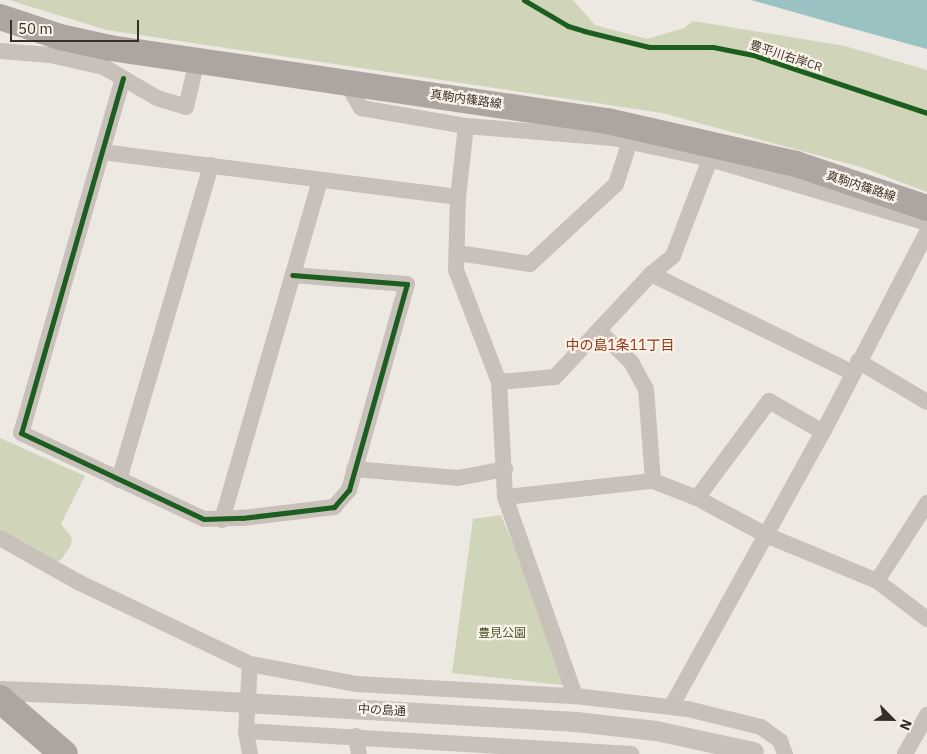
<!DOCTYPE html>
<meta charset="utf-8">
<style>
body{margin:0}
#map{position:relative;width:927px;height:754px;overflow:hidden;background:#eee8e2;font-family:"IBM Plex Sans","Noto Sans JP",sans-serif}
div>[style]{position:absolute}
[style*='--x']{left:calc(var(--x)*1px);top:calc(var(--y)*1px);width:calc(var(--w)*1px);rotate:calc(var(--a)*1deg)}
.green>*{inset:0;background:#d0d5ba}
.water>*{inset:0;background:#9bc2c2}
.minor>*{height:16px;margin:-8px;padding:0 8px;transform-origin:8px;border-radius:8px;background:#c8c1ba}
.tertiary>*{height:20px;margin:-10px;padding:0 10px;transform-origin:10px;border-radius:10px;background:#c8c1ba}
.primary>*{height:26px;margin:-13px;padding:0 13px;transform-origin:13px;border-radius:13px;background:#ada5a0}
.trunk>*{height:28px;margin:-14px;padding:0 14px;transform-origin:14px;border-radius:14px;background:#ada6a0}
.tertiary-bridge>*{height:20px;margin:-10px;padding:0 10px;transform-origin:10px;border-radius:10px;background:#c8c1ba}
.cycleway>*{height:5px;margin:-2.5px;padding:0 2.5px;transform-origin:2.5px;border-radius:2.5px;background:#1b5e20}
span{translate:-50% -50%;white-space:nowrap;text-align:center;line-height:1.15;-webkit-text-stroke:4.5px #fbf3e9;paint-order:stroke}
.street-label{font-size:12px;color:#3a2d28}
.park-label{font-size:12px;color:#485a29}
.neighbourhood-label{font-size:14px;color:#903619}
.north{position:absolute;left:867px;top:694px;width:50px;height:50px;-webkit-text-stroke:4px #fbf3e9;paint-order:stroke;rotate:113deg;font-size:14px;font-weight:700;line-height:20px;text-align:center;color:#3a2d28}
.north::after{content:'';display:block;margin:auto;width:18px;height:22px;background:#3a2d28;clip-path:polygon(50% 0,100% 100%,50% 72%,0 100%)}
.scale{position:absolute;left:10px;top:20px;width:129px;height:22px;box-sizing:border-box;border:2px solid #3a2d28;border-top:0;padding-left:6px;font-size:15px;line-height:18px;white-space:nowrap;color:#3a2d28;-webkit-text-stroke:4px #fbf3e9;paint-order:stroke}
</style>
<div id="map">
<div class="green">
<div style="clip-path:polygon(9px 0,573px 0,595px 25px,647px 39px,684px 28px,693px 21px,845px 46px,927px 70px,927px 192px,861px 167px,662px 113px,106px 30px)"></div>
<div style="clip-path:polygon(0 438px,85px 476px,61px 524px,72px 538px,71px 545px,61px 560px,57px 562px,0 529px)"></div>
<div style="clip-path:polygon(501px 515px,571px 686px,452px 673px,473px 519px)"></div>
</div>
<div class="water">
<div style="clip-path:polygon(751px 0,927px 0,927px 49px,843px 26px)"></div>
</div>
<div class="minor">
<div style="--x:0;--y:51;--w:50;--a:4.6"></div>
<div style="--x:50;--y:55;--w:55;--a:12.5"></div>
<div style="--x:104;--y:67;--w:61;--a:30.3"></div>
<div style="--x:157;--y:98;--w:30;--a:17"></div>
<div style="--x:186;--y:107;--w:47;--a:-76.6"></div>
<div style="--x:123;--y:78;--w:369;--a:106"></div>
<div style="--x:21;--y:433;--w:202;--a:25.2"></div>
<div style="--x:204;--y:519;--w:38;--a:-2"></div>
<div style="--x:242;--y:518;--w:93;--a:-6.8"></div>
<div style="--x:334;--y:507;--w:23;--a:-49"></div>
<div style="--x:349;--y:490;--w:214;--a:-74.3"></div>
<div style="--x:407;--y:284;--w:115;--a:-175.5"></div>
<div style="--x:346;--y:82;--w:30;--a:60"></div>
<div style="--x:361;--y:108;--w:107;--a:9.7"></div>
<div style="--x:466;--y:126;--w:147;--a:4.7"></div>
<div style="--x:613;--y:138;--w:99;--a:12.2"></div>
<div style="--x:710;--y:159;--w:226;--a:16.4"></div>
<div style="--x:466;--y:126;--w:71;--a:96.4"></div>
<div style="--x:458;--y:197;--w:73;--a:91.6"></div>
<div style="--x:456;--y:270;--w:120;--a:69"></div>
<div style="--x:499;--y:382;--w:115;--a:87"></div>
<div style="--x:505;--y:497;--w:211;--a:70.6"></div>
<div style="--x:102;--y:152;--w:359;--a:7.2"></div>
<div style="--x:458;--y:253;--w:73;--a:8.7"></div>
<div style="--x:530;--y:264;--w:117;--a:-42.9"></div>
<div style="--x:616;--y:184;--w:45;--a:-72"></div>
<div style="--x:651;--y:274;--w:225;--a:26.1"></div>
<div style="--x:599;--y:331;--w:45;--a:44.1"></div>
<div style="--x:631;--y:362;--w:31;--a:61"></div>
<div style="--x:646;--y:389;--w:92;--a:85.6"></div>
<div style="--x:858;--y:361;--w:80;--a:30.7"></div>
<div style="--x:499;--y:382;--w:56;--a:-5.1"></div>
<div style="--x:555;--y:377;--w:141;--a:-47"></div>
<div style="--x:651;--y:274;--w:28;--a:-39"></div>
<div style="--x:673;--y:256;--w:104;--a:-69.1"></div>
<div style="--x:354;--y:469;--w:104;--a:4.9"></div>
<div style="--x:458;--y:478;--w:48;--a:-10.8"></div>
<div style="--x:119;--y:480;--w:328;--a:-73.7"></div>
<div style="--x:505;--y:497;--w:149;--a:-6.2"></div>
<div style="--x:653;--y:481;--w:47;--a:21.1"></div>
<div style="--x:697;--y:498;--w:78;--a:28.2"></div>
<div style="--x:766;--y:535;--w:120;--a:22.5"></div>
<div style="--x:877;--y:581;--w:63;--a:37.2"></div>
<div style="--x:697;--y:498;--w:121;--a:-53.4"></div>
<div style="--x:769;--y:401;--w:62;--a:29.9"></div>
<div style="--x:222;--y:520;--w:354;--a:-73.9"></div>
<div style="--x:0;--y:538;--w:90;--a:29.4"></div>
<div style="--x:78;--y:582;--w:191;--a:25.5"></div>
<div style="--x:250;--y:664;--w:109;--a:10.6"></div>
<div style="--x:357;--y:684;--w:218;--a:3.2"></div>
<div style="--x:575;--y:696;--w:114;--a:6.6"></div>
<div style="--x:688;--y:709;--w:75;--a:13.9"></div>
<div style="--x:761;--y:727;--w:24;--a:36"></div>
<div style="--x:780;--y:741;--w:14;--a:69"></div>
<div style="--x:877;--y:581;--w:93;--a:-57.3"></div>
<div style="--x:671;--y:707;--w:314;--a:-61.1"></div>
<div style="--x:823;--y:432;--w:225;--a:-62.5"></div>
<div style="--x:246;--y:731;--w:386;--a:3.4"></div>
<div style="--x:356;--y:736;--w:18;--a:81"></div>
<div style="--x:250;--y:754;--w:23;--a:-100"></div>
<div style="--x:246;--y:731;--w:67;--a:-86.6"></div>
<div style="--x:905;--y:754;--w:45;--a:-60.6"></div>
</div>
<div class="tertiary">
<div style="--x:0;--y:691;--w:108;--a:2.1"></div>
</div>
<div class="primary">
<div style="--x:0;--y:17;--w:63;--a:18.4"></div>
<div style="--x:60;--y:37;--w:51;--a:12.4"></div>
<div style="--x:110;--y:48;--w:502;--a:8.36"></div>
<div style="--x:607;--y:121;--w:194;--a:12.8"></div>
<div style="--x:796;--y:164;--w:138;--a:18.6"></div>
</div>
<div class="trunk">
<div style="--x:0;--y:699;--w:84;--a:40.7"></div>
</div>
<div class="tertiary-bridge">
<div style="--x:108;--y:695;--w:469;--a:3.3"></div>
<div style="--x:576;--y:722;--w:81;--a:6.4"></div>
<div style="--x:656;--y:731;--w:100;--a:12.1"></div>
</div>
<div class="cycleway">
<div style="--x:524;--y:0;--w:51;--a:30.6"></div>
<div style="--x:568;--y:26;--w:17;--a:17"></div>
<div style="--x:584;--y:31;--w:67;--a:13.8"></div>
<div style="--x:649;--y:47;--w:64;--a:0"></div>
<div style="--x:713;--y:47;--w:41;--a:11.3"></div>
<div style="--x:753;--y:55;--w:183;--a:18.4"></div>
<div style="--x:123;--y:78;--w:369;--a:106"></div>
<div style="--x:21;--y:433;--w:202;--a:25.2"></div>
<div style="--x:204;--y:519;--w:38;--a:-2"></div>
<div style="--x:242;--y:518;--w:93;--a:-6.8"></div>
<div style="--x:334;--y:507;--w:23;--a:-49"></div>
<div style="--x:349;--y:490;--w:214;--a:-74.3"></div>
<div style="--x:407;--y:284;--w:115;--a:-175.5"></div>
</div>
<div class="street-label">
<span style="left:786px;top:56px;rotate:18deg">豊平川右岸CR</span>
<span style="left:466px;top:99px;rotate:8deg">真駒内篠路線</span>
<span style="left:861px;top:186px;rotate:18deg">真駒内篠路線</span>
<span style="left:382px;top:710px;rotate:3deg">中の島通</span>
</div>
<div class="park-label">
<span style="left:502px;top:633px">豊見公園</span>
</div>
<div class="neighbourhood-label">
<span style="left:620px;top:345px">中の島1条11丁目</span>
</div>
<div class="north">N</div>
<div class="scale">50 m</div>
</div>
